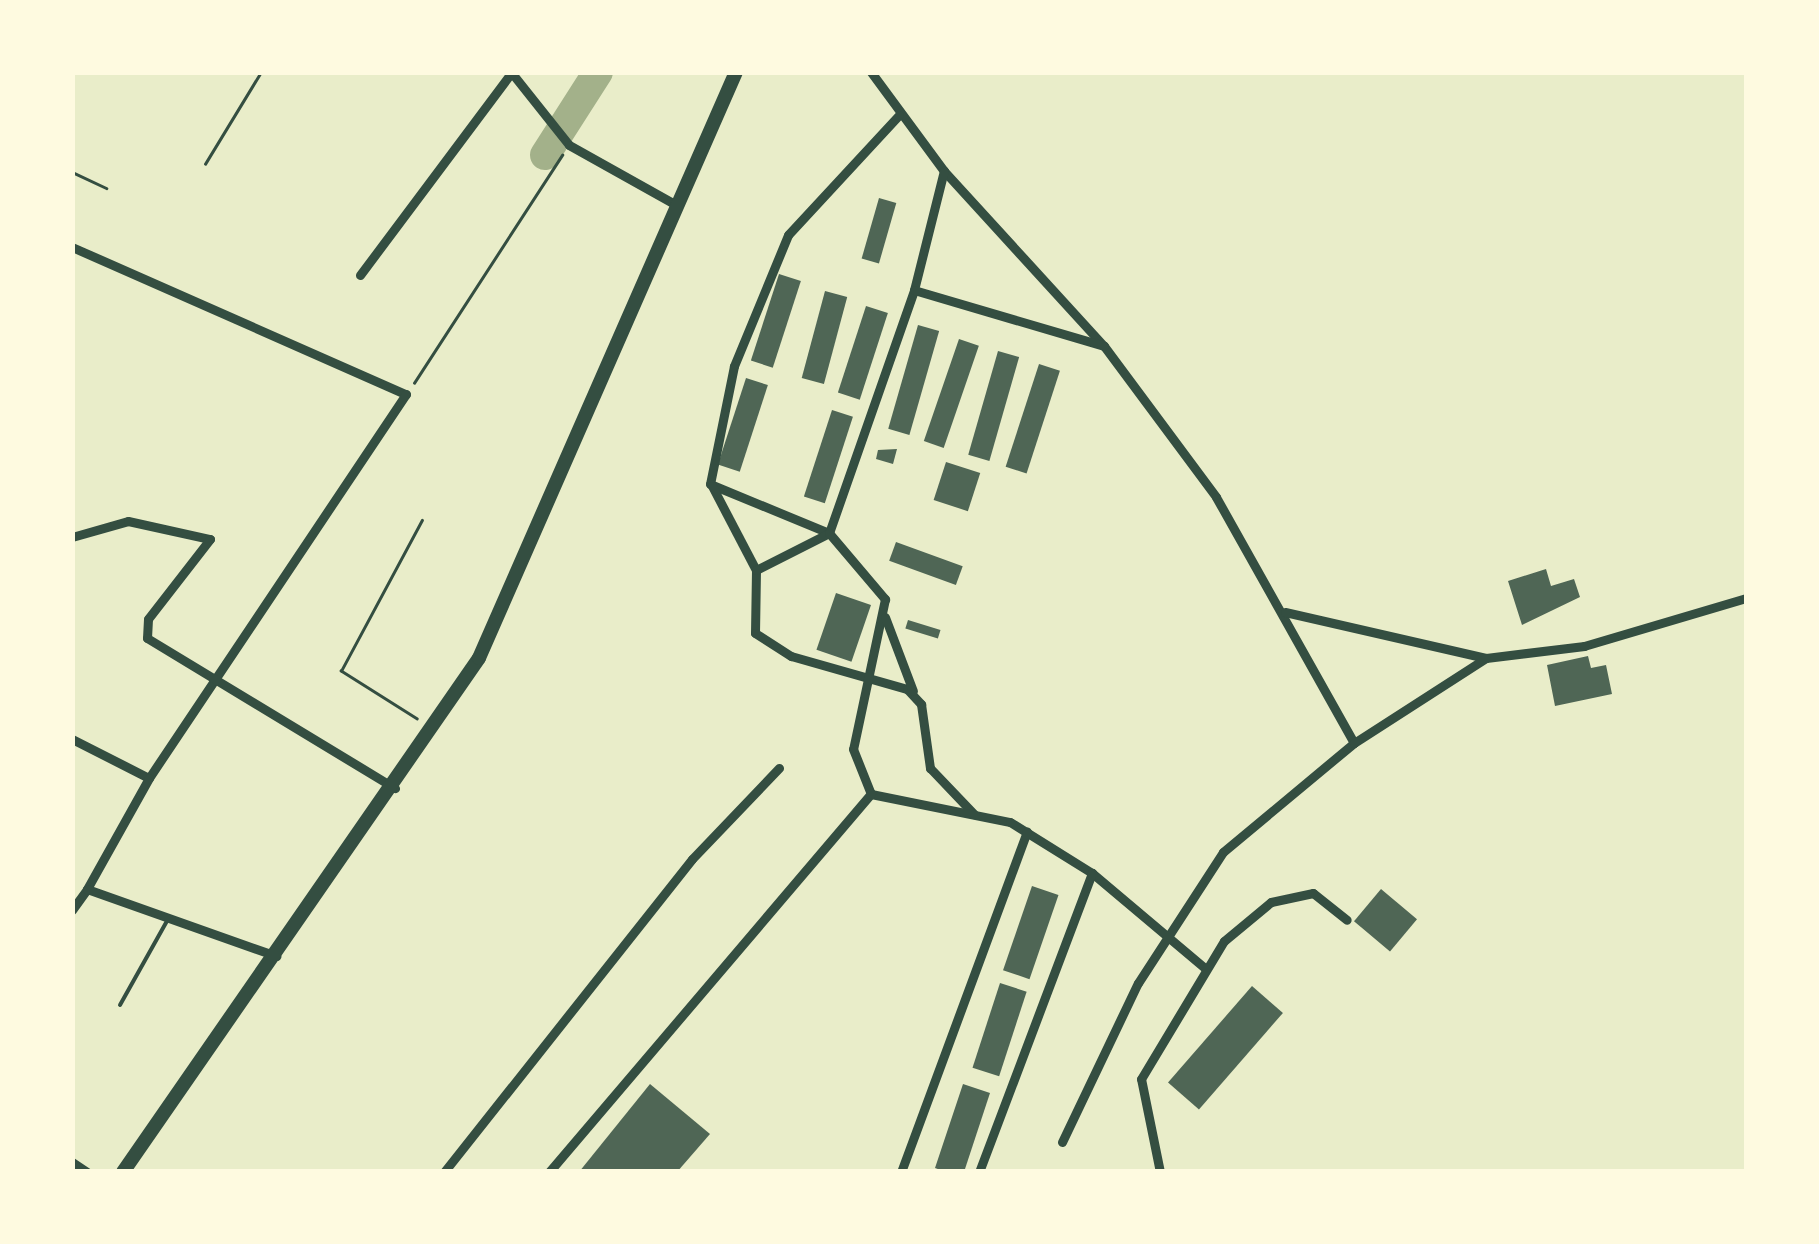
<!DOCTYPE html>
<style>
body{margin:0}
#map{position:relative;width:1819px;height:1244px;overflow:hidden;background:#e9edc9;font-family:"Libre Baskerville",serif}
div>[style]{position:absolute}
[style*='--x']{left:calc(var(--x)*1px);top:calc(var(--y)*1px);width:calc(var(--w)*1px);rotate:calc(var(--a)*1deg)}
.river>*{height:30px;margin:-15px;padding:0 15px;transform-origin:15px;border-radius:15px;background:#a3b18a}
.building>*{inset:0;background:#4f6655;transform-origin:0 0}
.path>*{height:2.5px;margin:-1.25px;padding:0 1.25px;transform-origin:1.25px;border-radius:1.25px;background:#344e41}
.service>*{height:4px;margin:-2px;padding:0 2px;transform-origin:2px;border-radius:2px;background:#344e41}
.minor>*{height:9px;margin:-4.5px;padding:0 4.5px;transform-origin:4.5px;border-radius:4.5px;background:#344e41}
.primary>*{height:14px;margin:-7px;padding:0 7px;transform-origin:7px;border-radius:7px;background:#344e41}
span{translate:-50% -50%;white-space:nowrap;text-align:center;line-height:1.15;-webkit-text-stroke:10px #fefae0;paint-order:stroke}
.frame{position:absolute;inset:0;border:75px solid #fefae0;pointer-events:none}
</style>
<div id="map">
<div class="river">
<div style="--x:545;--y:155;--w:98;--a:-57.4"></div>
</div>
<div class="building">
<div style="left:879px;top:198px;width:18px;height:63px;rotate:16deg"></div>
<div style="left:779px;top:274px;width:23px;height:91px;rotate:18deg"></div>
<div style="left:825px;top:291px;width:23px;height:90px;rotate:15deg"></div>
<div style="left:866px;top:306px;width:23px;height:91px;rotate:18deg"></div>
<div style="left:918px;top:325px;width:22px;height:108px;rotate:16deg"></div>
<div style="left:959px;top:339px;width:21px;height:108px;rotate:19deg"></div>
<div style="left:998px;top:351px;width:22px;height:108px;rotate:16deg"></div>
<div style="left:1039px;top:364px;width:22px;height:108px;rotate:18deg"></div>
<div style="left:746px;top:378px;width:23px;height:91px;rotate:18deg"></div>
<div style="left:832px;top:410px;width:22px;height:91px;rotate:18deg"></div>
<div style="clip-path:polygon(897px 449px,893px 464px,876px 459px,878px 450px)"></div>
<div style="left:946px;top:462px;width:36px;height:40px;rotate:18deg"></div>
<div style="left:896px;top:542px;width:71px;height:20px;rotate:20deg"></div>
<div style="clip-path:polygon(1546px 569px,1551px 586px,1574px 579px,1580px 597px,1522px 625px,1508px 581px)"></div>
<div style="left:836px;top:593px;width:37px;height:60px;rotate:19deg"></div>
<div style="left:908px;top:620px;width:34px;height:9px;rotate:17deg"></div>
<div style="clip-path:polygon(1588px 656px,1591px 668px,1606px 665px,1612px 694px,1555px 706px,1547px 665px)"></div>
<div style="left:1032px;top:886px;width:28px;height:89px;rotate:19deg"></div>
<div style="left:1381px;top:889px;width:47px;height:42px;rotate:40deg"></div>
<div style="left:1000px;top:983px;width:28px;height:89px;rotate:18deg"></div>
<div style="left:1252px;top:986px;width:41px;height:128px;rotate:41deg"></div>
<div style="clip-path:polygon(650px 1084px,710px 1134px,677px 1172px,579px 1172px)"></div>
<div style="clip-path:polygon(963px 1084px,990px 1093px,964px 1172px,946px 1172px,935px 1168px)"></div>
</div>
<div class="path">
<div style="--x:205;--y:164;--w:108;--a:-58.7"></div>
<div style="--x:72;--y:172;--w:38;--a:25"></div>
<div style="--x:414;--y:383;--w:272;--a:-57"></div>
<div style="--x:417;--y:719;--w:90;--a:-147.7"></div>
<div style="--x:341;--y:671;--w:171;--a:-61.8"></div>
</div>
<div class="service">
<div style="--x:120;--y:1005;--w:96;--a:-60.8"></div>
</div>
<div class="minor">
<div style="--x:511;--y:72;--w:93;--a:51.5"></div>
<div style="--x:569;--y:145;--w:125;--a:29.2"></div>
<div style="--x:871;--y:72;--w:123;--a:53.6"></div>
<div style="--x:944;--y:171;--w:237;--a:47.6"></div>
<div style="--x:1104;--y:346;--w:188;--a:53.4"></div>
<div style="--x:1216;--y:497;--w:282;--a:60.7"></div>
<div style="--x:899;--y:115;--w:163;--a:132.8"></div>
<div style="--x:788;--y:235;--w:142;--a:112.4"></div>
<div style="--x:734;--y:366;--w:120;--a:101.5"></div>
<div style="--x:710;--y:484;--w:129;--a:22.4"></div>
<div style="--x:829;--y:533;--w:257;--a:-70.7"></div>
<div style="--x:914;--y:290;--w:123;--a:-75.9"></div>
<div style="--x:72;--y:247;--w:365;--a:23.8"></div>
<div style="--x:406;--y:394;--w:462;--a:123.8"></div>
<div style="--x:360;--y:275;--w:252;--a:-53.2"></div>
<div style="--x:914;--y:290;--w:198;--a:16.4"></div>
<div style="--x:712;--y:486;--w:95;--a:62.4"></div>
<div style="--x:756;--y:570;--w:63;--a:90.9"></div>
<div style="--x:755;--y:633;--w:43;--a:32.6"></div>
<div style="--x:791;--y:656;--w:121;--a:15.9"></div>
<div style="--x:907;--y:689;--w:21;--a:47"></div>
<div style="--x:921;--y:704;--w:65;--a:82"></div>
<div style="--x:930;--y:768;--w:64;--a:46.3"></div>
<div style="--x:72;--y:537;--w:58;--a:-15.9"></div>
<div style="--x:128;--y:521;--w:84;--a:12.4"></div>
<div style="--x:210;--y:539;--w:101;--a:127.8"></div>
<div style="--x:148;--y:619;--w:19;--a:93"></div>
<div style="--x:147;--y:638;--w:290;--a:31.2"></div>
<div style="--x:756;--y:570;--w:82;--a:-26.9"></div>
<div style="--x:829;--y:533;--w:87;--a:49.7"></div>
<div style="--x:885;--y:599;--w:153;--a:102"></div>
<div style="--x:853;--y:749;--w:48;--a:68.2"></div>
<div style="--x:871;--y:794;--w:142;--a:11.4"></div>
<div style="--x:1010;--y:822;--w:97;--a:31.9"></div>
<div style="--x:1092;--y:873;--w:148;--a:40.1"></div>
<div style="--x:1285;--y:612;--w:206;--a:12.9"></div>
<div style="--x:1486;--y:658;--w:99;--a:-7"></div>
<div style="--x:1584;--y:646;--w:169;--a:-16.5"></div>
<div style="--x:885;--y:617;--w:79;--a:69.3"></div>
<div style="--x:72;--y:739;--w:86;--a:26.9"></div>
<div style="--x:149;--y:778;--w:127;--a:119.2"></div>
<div style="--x:72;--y:910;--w:26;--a:-54"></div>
<div style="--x:87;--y:889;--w:201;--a:19.5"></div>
<div style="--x:1062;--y:1142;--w:176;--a:-64.5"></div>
<div style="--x:1138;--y:983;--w:156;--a:-57"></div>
<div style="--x:1223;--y:852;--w:170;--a:-39.8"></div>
<div style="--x:1354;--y:743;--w:157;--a:-32.8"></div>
<div style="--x:72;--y:1162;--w:18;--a:34"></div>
<div style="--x:444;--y:1172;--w:399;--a:-51.6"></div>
<div style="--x:692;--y:859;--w:126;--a:-46.3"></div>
<div style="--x:549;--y:1172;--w:497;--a:-49.6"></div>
<div style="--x:901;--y:1172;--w:363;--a:-69.7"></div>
<div style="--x:979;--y:1172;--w:320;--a:-69.3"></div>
<div style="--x:1160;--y:1172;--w:95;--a:-101.5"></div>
<div style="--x:1141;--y:1079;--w:161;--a:-59"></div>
<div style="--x:1224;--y:941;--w:61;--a:-39.7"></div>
<div style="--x:1271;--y:902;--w:43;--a:-12.1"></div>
<div style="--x:1313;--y:893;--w:43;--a:38.5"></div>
</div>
<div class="primary">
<div style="--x:123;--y:1172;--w:625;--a:-55.29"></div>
<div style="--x:479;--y:658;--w:640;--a:-66.32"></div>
</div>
<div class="frame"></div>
</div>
